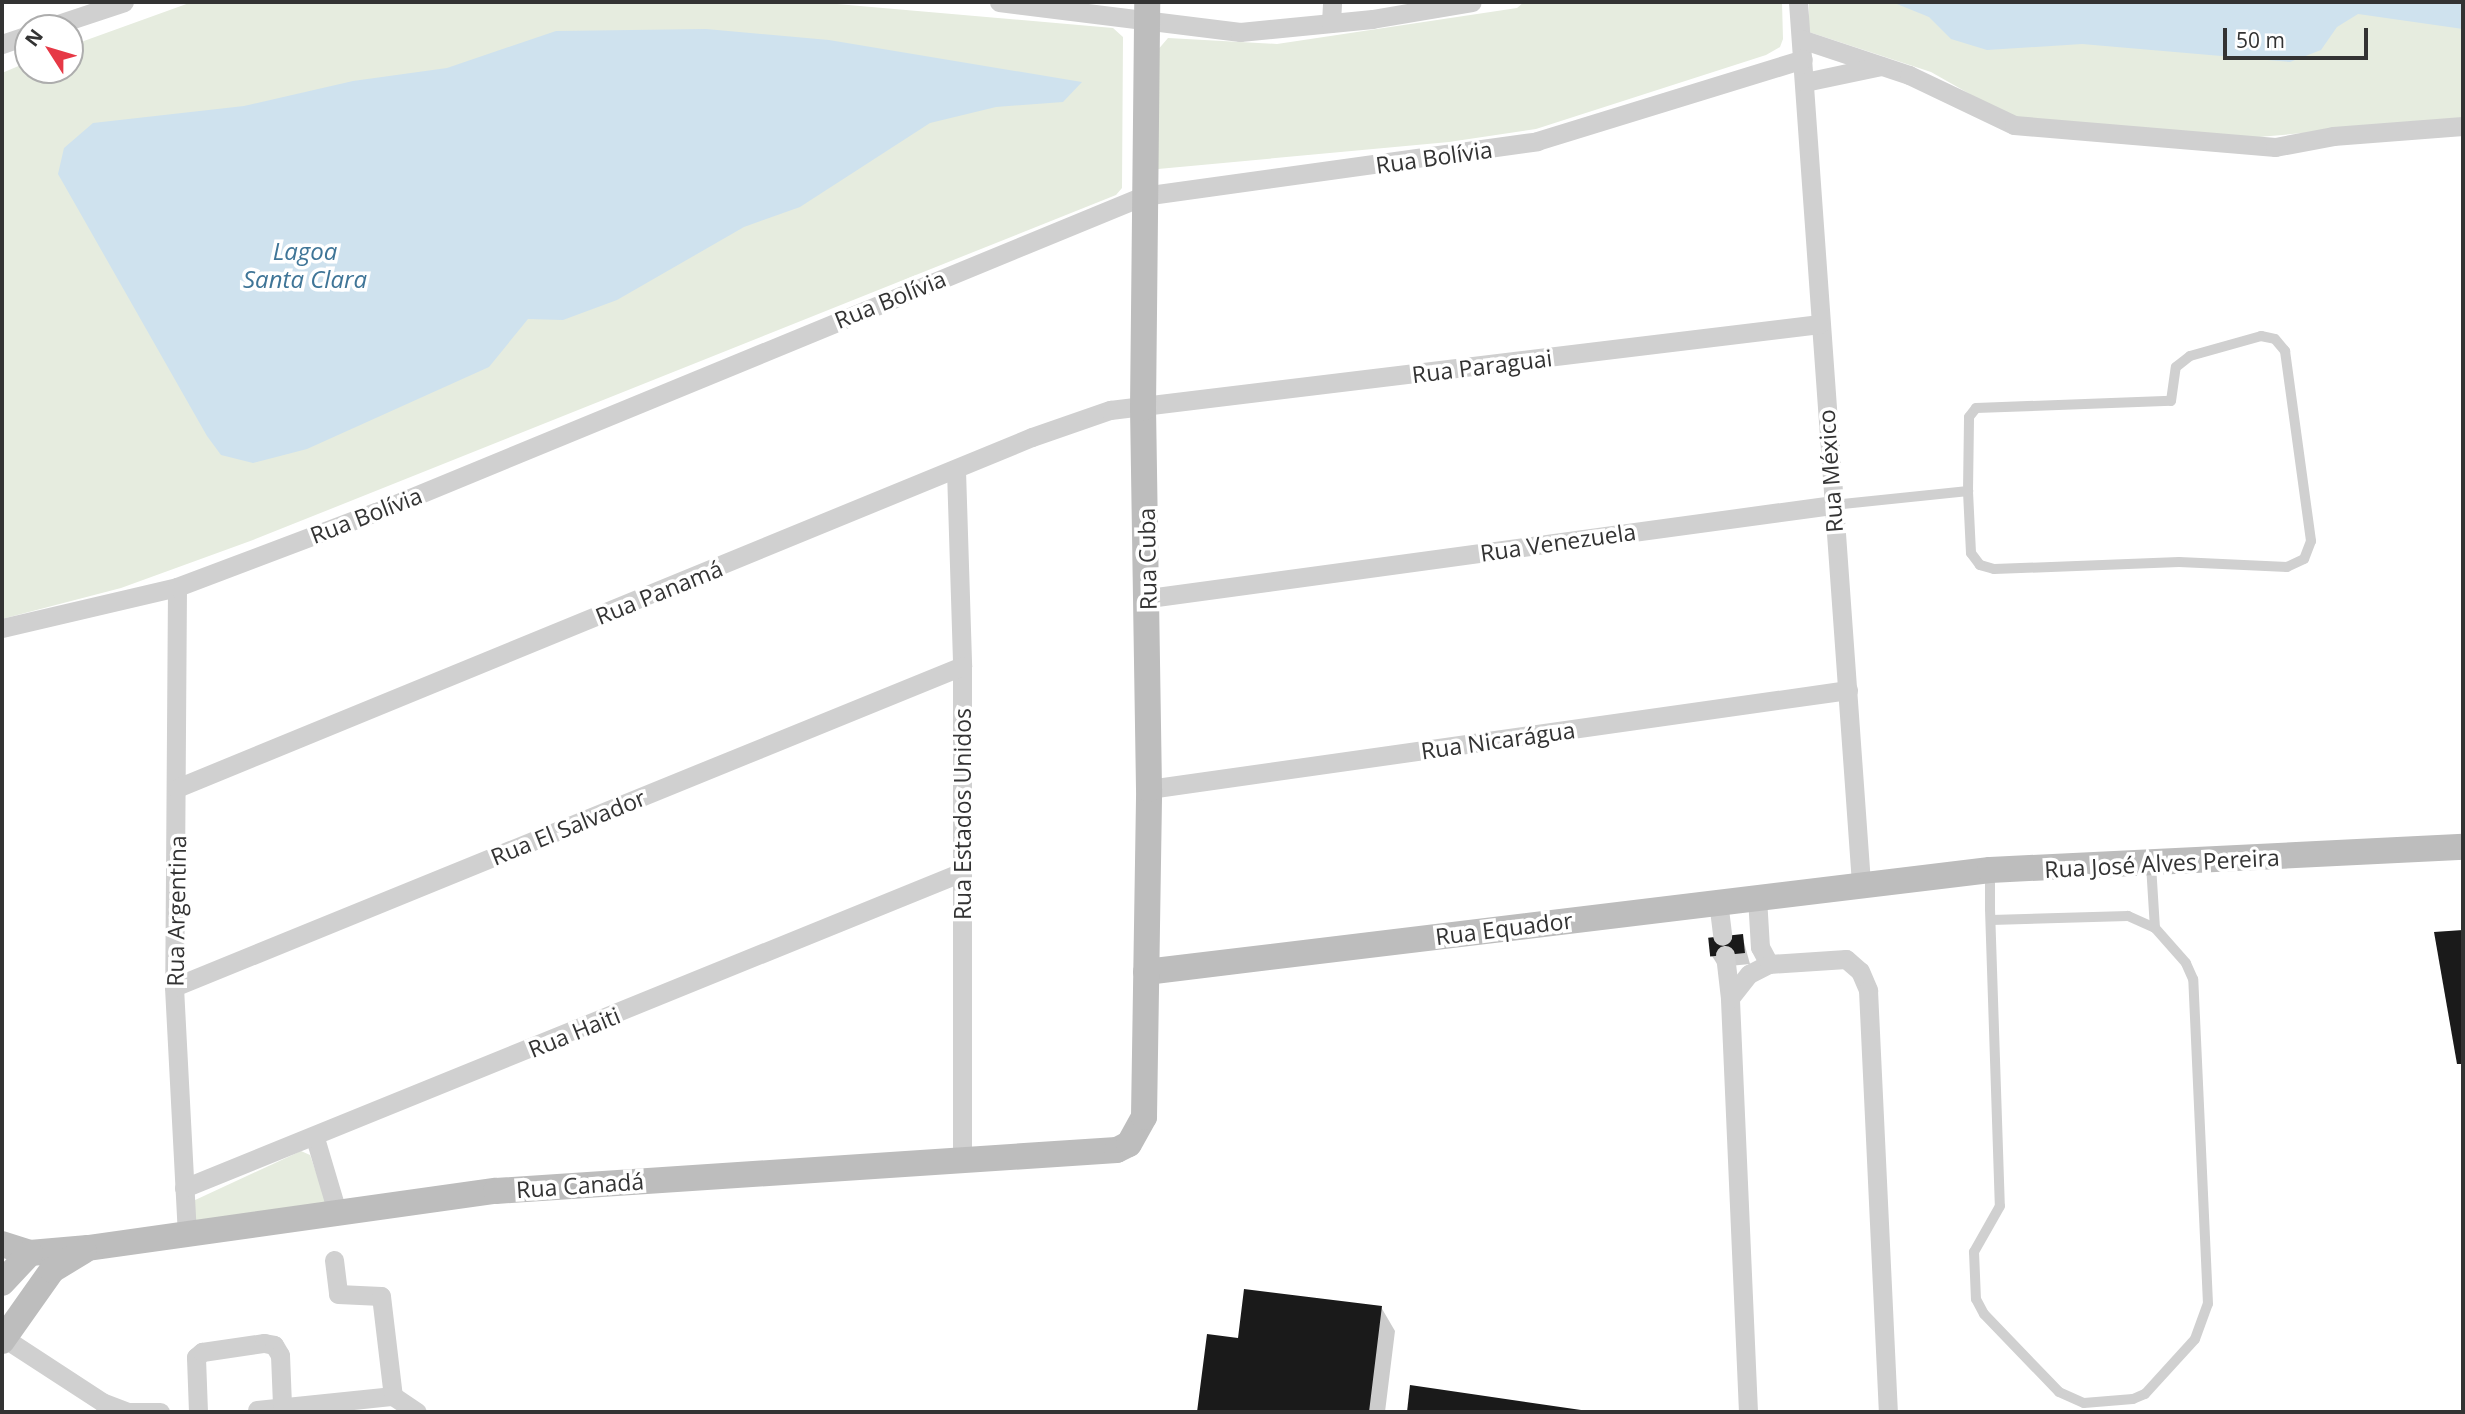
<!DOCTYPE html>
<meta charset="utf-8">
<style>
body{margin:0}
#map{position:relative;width:2465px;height:1414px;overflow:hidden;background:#fff;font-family:"Open Sans",sans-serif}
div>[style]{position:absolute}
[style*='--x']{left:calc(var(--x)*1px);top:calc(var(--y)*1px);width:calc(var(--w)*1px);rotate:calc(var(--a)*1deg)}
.green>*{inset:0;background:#e6ecdf}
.water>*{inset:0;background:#cfe2ee}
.shadow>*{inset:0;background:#0003}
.building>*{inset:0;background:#1a1a1a;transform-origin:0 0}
.lane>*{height:10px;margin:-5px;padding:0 5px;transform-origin:5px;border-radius:5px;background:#d0d0d0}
.street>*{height:19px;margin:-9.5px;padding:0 9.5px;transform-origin:9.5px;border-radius:9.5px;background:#d0d0d0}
.secondary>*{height:26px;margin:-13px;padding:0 13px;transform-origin:13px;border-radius:13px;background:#bdbdbd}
span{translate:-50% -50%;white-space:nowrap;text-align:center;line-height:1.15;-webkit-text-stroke:7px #fff;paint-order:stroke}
.street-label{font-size:23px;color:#333}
.water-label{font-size:24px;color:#3f7597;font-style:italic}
.frame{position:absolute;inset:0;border:4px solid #333;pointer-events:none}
.north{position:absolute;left:14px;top:14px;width:70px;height:70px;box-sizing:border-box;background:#fff;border:2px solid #adadad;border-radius:50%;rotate:307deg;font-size:19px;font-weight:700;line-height:28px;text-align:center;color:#333}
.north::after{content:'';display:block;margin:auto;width:24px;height:32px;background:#e63946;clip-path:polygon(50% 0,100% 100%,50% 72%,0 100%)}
.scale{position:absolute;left:2223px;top:28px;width:145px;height:32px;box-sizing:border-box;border:4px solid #333;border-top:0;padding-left:9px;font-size:21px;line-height:24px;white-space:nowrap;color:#333;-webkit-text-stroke:5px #fff;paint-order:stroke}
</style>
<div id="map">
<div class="green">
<div style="clip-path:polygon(192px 2px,814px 2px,1113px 28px,1123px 37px,1122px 188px,1116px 195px,253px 540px,121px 588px,2px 619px,2px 73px,28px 62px,28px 70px,70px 70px,70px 46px)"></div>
<div style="clip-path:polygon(1524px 2px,1782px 2px,1783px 39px,1780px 47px,1766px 55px,1536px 129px,1449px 142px,1158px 169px,1156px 52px,1168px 38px,1277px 44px,1517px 8px)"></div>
<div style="clip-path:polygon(1809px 2px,2463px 2px,2463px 119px,2247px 138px,2012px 118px,1931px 72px,1809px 32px)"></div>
<div style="clip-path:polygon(301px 1151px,310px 1155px,326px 1201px,323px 1205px,196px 1225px,193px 1201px)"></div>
</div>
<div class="water">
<div style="clip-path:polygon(1892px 2px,2463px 2px,2463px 29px,2358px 14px,2337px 27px,2321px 50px,2290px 62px,2082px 44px,1987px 50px,1951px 39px,1929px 17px)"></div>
<div style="clip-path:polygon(706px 29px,829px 40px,1082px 82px,1063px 102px,996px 107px,930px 123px,800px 207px,744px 227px,617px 300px,563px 320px,528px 319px,489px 367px,307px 449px,253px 463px,221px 455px,207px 436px,58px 174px,64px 148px,93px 123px,244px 106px,353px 81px,447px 68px,556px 31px)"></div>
</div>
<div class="shadow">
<div style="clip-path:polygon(2463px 932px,2463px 1071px,2436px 933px)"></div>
<div style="clip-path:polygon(1742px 935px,1750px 964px,1719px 967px,1712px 956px)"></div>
<div style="clip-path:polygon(1381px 1307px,1395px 1331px,1385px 1412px,1199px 1412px,1209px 1336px,1239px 1340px)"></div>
<div style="clip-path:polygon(1411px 1387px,1587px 1412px,1408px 1412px)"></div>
</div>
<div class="building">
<div style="clip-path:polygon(2463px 930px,2463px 1064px,2457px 1064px,2434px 932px)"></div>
<div style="left:1743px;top:934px;width:19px;height:35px;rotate:84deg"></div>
<div style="clip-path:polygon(1244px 1289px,1382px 1306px,1369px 1412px,1197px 1412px,1207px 1334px,1238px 1338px)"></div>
<div style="clip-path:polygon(1410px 1385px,1588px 1411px,1588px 1412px,1407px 1412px)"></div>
</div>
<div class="lane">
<div style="--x:2261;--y:336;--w:14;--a:12"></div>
<div style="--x:2275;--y:339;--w:16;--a:50"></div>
<div style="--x:2285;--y:351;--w:192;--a:82.2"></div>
<div style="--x:2311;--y:541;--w:19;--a:111"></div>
<div style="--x:2304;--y:559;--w:19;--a:155"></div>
<div style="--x:2287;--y:567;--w:108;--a:-177.3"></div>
<div style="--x:2179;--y:562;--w:185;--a:177.8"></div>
<div style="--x:1994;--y:569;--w:15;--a:-164"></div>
<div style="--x:1980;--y:565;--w:15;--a:-127"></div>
<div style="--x:1971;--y:553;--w:62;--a:-92.8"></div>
<div style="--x:1968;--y:491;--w:74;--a:-89.2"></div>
<div style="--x:1969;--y:417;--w:11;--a:-52"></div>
<div style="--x:1976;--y:408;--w:195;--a:-2.1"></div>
<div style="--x:2171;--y:401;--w:34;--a:-82"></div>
<div style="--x:2176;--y:367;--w:18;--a:-38"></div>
<div style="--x:2190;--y:356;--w:74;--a:-15.7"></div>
<div style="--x:1833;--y:505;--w:136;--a:-5.9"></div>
<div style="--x:2151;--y:865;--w:63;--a:86.4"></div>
<div style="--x:1990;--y:871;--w:38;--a:90"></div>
<div style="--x:1990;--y:909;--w:297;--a:88.1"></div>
<div style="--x:2000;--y:1206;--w:53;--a:119.5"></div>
<div style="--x:1974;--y:1252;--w:47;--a:87.6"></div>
<div style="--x:1976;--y:1299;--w:17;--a:62"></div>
<div style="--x:1984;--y:1314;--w:108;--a:46.1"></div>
<div style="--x:2059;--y:1392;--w:27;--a:24"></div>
<div style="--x:2084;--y:1403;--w:49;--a:-4.7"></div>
<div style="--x:2133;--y:1399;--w:13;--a:-23"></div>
<div style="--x:2145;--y:1394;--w:74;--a:-47.7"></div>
<div style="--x:2195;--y:1339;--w:37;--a:-70"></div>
<div style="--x:2208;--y:1304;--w:325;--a:-92.6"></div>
<div style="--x:2193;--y:979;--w:17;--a:-114"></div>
<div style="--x:2186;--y:963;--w:47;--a:-131.5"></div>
<div style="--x:2155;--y:928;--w:30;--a:-156"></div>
<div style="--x:2128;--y:916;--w:137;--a:178.3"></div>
</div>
<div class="street">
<div style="--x:999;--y:2;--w:243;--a:7.1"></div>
<div style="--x:1240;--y:32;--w:133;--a:-5.6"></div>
<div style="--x:1372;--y:19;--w:101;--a:-9.6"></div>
<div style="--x:1798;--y:2;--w:882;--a:85.91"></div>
<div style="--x:1331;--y:23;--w:21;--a:-87"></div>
<div style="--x:46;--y:28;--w:82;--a:-18.4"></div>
<div style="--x:1801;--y:39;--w:114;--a:18.4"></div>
<div style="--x:1909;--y:75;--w:116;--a:25.5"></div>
<div style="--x:2014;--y:125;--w:262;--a:4.8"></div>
<div style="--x:2275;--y:147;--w:59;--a:-10.7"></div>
<div style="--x:2333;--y:136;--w:130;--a:-4.4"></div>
<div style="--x:2;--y:44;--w:28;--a:-19"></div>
<div style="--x:1805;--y:82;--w:78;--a:-11.9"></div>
<div style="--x:956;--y:470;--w:196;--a:88.2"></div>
<div style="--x:962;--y:666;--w:492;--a:90"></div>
<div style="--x:177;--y:587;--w:400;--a:90.4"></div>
<div style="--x:174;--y:987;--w:247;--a:87"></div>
<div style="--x:1149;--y:598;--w:689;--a:-7.75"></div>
<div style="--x:2;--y:628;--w:180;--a:-13.2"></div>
<div style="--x:177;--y:587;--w:213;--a:-20.7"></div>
<div style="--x:376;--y:512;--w:830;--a:-22.39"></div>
<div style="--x:1143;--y:196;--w:398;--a:-7.9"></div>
<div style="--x:1537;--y:141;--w:278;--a:-17.1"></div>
<div style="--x:177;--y:788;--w:924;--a:-22.32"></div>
<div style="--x:1032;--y:437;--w:83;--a:-19.1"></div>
<div style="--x:1110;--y:410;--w:715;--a:-6.91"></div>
<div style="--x:1149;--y:789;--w:706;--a:-8.06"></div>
<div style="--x:1757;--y:897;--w:50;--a:86.6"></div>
<div style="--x:1760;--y:947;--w:19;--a:62"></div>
<div style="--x:1718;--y:901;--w:35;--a:83"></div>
<div style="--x:1725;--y:955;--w:43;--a:83.4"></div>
<div style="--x:174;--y:987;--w:851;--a:-22.16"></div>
<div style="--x:315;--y:1138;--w:80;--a:73.4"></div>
<div style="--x:184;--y:1188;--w:840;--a:-22.11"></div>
<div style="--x:334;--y:1260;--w:34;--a:83"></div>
<div style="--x:338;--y:1294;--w:43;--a:2.7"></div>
<div style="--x:381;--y:1296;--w:101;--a:83.2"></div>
<div style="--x:4;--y:1338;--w:117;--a:33.1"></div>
<div style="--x:102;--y:1402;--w:28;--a:21"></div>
<div style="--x:128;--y:1412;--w:32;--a:0"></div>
<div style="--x:257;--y:1410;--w:137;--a:-5.9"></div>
<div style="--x:393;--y:1396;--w:29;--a:34"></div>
<div style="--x:198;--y:1412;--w:55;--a:-92.1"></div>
<div style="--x:196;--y:1357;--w:8;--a:-40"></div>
<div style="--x:202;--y:1352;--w:63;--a:-8.3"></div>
<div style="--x:264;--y:1343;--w:10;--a:11"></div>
<div style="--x:274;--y:1345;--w:12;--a:59"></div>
<div style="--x:280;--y:1355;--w:49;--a:87.7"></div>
<div style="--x:1748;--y:1412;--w:414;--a:-92.5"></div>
<div style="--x:1730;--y:998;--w:31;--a:-52"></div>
<div style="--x:1749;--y:974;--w:22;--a:-27"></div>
<div style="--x:1769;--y:964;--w:77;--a:-3.7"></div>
<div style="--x:1846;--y:959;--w:18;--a:41"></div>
<div style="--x:1860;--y:971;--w:21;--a:67"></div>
<div style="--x:1868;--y:990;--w:422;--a:87.3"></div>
</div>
<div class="secondary">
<div style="--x:1146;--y:972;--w:850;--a:-6.89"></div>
<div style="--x:1990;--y:870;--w:474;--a:-2.8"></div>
<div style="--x:2;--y:1244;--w:29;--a:18"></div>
<div style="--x:30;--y:1253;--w:58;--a:-4.9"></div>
<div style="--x:88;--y:1248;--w:412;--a:-8"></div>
<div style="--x:496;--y:1191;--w:622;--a:-3.78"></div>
<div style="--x:1117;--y:1150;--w:13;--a:-27"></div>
<div style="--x:1129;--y:1144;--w:31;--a:-61"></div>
<div style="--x:1144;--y:1117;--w:328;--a:-89.1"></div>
<div style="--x:1149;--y:789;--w:381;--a:-90.9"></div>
<div style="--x:1143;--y:408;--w:406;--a:-89.4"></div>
<div style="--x:2;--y:1283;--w:41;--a:-47"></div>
<div style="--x:2;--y:1341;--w:87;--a:-54.8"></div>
<div style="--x:52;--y:1270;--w:37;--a:-31"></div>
</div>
<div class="street-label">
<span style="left:1434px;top:157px;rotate:-8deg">Rua Bolívia</span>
<span style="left:890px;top:299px;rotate:-22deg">Rua Bolívia</span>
<span style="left:1482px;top:366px;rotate:-7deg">Rua Paraguai</span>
<span style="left:1830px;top:471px;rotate:-94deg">Rua México</span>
<span style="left:366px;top:515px;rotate:-21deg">Rua Bolívia</span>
<span style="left:1558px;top:542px;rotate:-8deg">Rua Venezuela</span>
<span style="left:1147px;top:559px;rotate:-91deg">Rua Cuba</span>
<span style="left:659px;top:592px;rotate:-22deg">Rua Panamá</span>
<span style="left:1498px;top:740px;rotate:-8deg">Rua Nicarágua</span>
<span style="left:962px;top:814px;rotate:-90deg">Rua Estados Unidos</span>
<span style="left:568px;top:827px;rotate:-22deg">Rua El Salvador</span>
<span style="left:2162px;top:863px;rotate:-3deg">Rua José Alves Pereira</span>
<span style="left:176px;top:911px;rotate:-89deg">Rua Argentina</span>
<span style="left:1504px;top:928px;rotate:-7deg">Rua Equador</span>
<span style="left:574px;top:1032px;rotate:-22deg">Rua Haiti</span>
<span style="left:580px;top:1185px;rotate:-4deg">Rua Canadá</span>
</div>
<div class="water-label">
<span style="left:305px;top:265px">Lagoa<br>Santa Clara</span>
</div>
<div class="frame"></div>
<div class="north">N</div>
<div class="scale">50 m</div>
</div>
